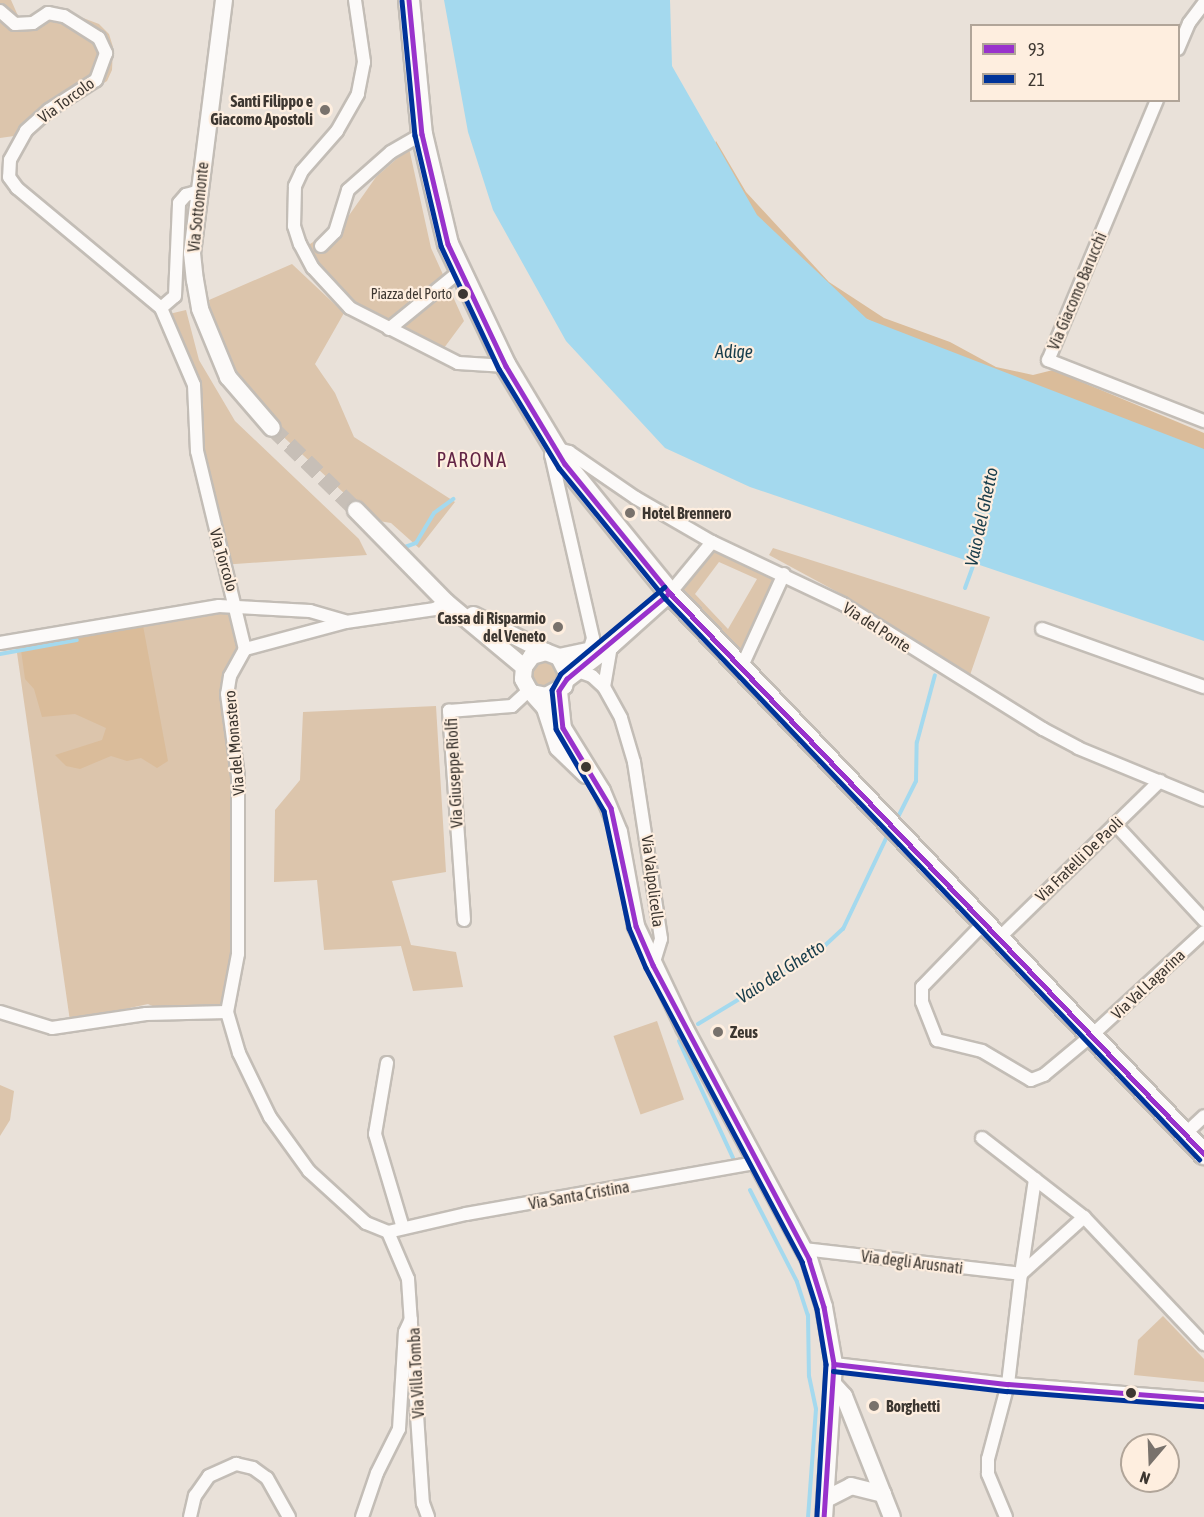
<!DOCTYPE html>
<style>
body{margin:0}
#map{position:relative;width:1204px;height:1517px;overflow:hidden;background:#e9e1d9;font-family:"Asap Condensed",sans-serif}
div>[style]{position:absolute}
[style*='--x']{left:calc(var(--x)*1px);top:calc(var(--y)*1px);width:calc(var(--w)*1px);rotate:calc(var(--a)*1deg)}
.green>*{inset:0;background:#dcc5ac;transform-origin:0 0}
.forest>*{inset:0;background:#dabc9a}
.water>*{inset:0;background:#a4d9ee}
.stream>*{height:4px;margin:-2px;padding:0 2px;transform-origin:2px;border-radius:2px;background:#a4d9ee}
.secondary-tunnel>*{height:16px;margin-top:-8px;transform-origin:0;background:repeating-linear-gradient(90deg,#c7bfb7 0 16px,transparent 0 24px)}
.roads{filter:drop-shadow(2px 0 #c3bdb6) drop-shadow(-2px 0 #c3bdb6) drop-shadow(0 2px #c3bdb6) drop-shadow(0 -2px #c3bdb6)}
.street>*{height:12px;margin:-6px;padding:0 6px;transform-origin:6px;border-radius:6px;background:#fcfaf9}
.secondary>*{height:16px;margin:-8px;padding:0 8px;transform-origin:8px;border-radius:8px;background:#fcfaf9}
.primary>*{height:20px;margin:-10px;padding:0 10px;transform-origin:10px;border-radius:10px;background:#fcfaf9}
.bus-1>*{height:4.5px;margin:-2.25px;padding:0 2.25px;transform-origin:2.25px;border-radius:2.25px;background:#9932cc}
.bus-2>*{height:4.5px;margin:-2.25px;padding:0 2.25px;transform-origin:2.25px;border-radius:2.25px;background:#039}
.dots>*{width:16px;height:16px;translate:-50% -50%;box-sizing:border-box;border:3px solid #feeedf;border-radius:50%}
span{translate:-50% -50%;white-space:nowrap;text-align:center;line-height:1.15;-webkit-text-stroke:4.5px #feeedf;paint-order:stroke}
.bus-label{font-size:14px;color:#3d3731}
.right{translate:-100% -50%;text-align:right}
.street-label{font-size:16px;color:#3d3731}
.poi-label{font-size:16px;color:#3d3731;font-weight:700}
.left{translate:0 -50%;text-align:left}
.water-label{font-size:18px;color:#183d4b;font-style:italic}
.quarter-label{font-size:20px;color:#622344;letter-spacing:1.5px}
.legend{position:absolute;left:970px;top:24px;width:210px;height:78px;box-sizing:border-box;background:#feeedf;border:2px solid #b1a599;margin:0;padding:8px 10px;list-style:none;font-size:18px;color:#3d3731}
.legend li{display:flex;align-items:center;gap:12px;height:30px}
.legend b{width:30px;border:2px solid #b1a599}
.north{position:absolute;left:1120px;top:1433px;width:60px;height:60px;box-sizing:border-box;background:#feeedf;border:2px solid #b1a599;border-radius:50%;rotate:199deg;font-size:16px;font-weight:700;line-height:24px;text-align:center;color:#3d3731}
.north::after{content:'';display:block;margin:auto;width:21px;height:27px;background:#79726c;clip-path:polygon(50% 0,100% 100%,50% 72%,0 100%)}
</style>
<div id="map">
<div class="green">
<div style="clip-path:polygon(0 0,11px 0,19px 18px,27px 21px,62px 10px,99px 24px,109px 34px,113px 47px,112px 70px,107px 81px,21px 135px,0 138px)"></div>
<div style="clip-path:polygon(409px 148px,431px 248px,464px 321px,444px 348px,389px 323px,342px 294px,318px 267px,307px 246px,345px 221px,376px 177px)"></div>
<div style="clip-path:polygon(292px 264px,344px 313px,315px 364px,335px 393px,354px 437px,455px 502px,419px 548px,391px 523px,373px 520px,276px 430px,239px 385px,213px 329px,209px 300px)"></div>
<div style="clip-path:polygon(186px 310px,199px 360px,235px 421px,359px 539px,367px 555px,221px 565px,202px 497px,194px 428px,194px 394px,162px 332px,169px 314px)"></div>
<div style="clip-path:polygon(773px 548px,990px 617px,969px 678px,843px 595px,769px 555px)"></div>
<div style="clip-path:polygon(evenodd,714px 550px,778px 576px,741px 656px,680px 593px,714px 550px,719px 562px,757px 579px,728px 629px,695px 594px,719px 562px)"></div>
<div style="clip-path:polygon(225px 612px,233px 613px,238px 643px,226px 692px,232px 740px,238px 916px,225px 1002px,214px 1010px,157px 1008px,148px 1004px,70px 1021px,16px 646px,181px 615px)"></div>
<div style="clip-path:polygon(556px 658px,561px 686px,534px 690px,528px 666px,532px 660px)"></div>
<div style="clip-path:polygon(436px 706px,446px 872px,392px 881px,411px 945px,456px 952px,463px 987px,413px 991px,401px 946px,324px 950px,317px 880px,274px 882px,275px 810px,300px 780px,303px 712px)"></div>
<div style="left:657px;top:1021px;width:83px;height:46px;rotate:71deg"></div>
<div style="clip-path:polygon(0 1085px,14px 1091px,10px 1120px,0 1136px)"></div>
<div style="clip-path:polygon(1163px 1316px,1204px 1359px,1204px 1382px,1134px 1375px,1138px 1340px)"></div>
</div>
<div class="forest">
<div style="clip-path:polygon(716px 141px,746px 192px,829px 282px,884px 318px,950px 342px,996px 367px,1033px 375px,1053px 370px,1204px 433px,1204px 485px,816px 294px,710px 157px)"></div>
<div style="clip-path:polygon(142px 620px,168px 761px,157px 768px,141px 758px,127px 761px,111px 756px,80px 769px,66px 766px,55px 755px,102px 740px,106px 728px,75px 714px,42px 717px,34px 689px,25px 679px,20px 643px)"></div>
</div>
<div class="water">
<div style="clip-path:polygon(444px 0,670px 0,672px 66px,757px 215px,867px 319px,1204px 449px,1204px 641px,750px 487px,665px 448px,566px 341px,493px 210px,468px 132px)"></div>
</div>
<div class="stream">
<div style="--x:405;--y:547;--w:12;--a:-20"></div>
<div style="--x:416;--y:543;--w:35;--a:-59"></div>
<div style="--x:434;--y:513;--w:24;--a:-36"></div>
<div style="--x:965;--y:588;--w:32;--a:-70"></div>
<div style="--x:0;--y:654;--w:78;--a:-10.3"></div>
<div style="--x:896;--y:821;--w:45;--a:-63.4"></div>
<div style="--x:916;--y:781;--w:39;--a:-89"></div>
<div style="--x:917;--y:742;--w:69;--a:-75"></div>
<div style="--x:698;--y:1024;--w:141;--a:-31.1"></div>
<div style="--x:819;--y:951;--w:33;--a:-43"></div>
<div style="--x:843;--y:929;--w:107;--a:-64.6"></div>
<div style="--x:679;--y:1041;--w:129;--a:65.2"></div>
<div style="--x:750;--y:1190;--w:103;--a:62.9"></div>
<div style="--x:797;--y:1282;--w:35;--a:72"></div>
<div style="--x:808;--y:1315;--w:61;--a:89.1"></div>
<div style="--x:809;--y:1376;--w:34;--a:78"></div>
<div style="--x:816;--y:1409;--w:108;--a:94.2"></div>
</div>
<div class="secondary-tunnel">
<div style="--x:272;--y:428;--w:117;--a:44.3"></div>
</div>
<div class="roads">
<div class="street">
<div style="--x:355;--y:0;--w:63;--a:81.7"></div>
<div style="--x:364;--y:62;--w:33;--a:101"></div>
<div style="--x:358;--y:94;--w:43;--a:119.6"></div>
<div style="--x:337;--y:131;--w:53;--a:131.2"></div>
<div style="--x:302;--y:171;--w:17;--a:115"></div>
<div style="--x:295;--y:186;--w:40;--a:91.4"></div>
<div style="--x:294;--y:226;--w:19;--a:72"></div>
<div style="--x:300;--y:244;--w:27;--a:62"></div>
<div style="--x:313;--y:268;--w:54;--a:47.2"></div>
<div style="--x:350;--y:308;--w:121;--a:27"></div>
<div style="--x:458;--y:363;--w:48;--a:3.6"></div>
<div style="--x:0;--y:11;--w:20;--a:41"></div>
<div style="--x:15;--y:24;--w:18;--a:-3"></div>
<div style="--x:33;--y:23;--w:18;--a:-34"></div>
<div style="--x:48;--y:13;--w:16;--a:11"></div>
<div style="--x:64;--y:16;--w:41;--a:32.2"></div>
<div style="--x:99;--y:38;--w:17;--a:65"></div>
<div style="--x:106;--y:53;--w:29;--a:110"></div>
<div style="--x:96;--y:80;--w:56;--a:147.4"></div>
<div style="--x:49;--y:110;--w:31;--a:138"></div>
<div style="--x:26;--y:131;--w:33;--a:119"></div>
<div style="--x:10;--y:160;--w:17;--a:93"></div>
<div style="--x:9;--y:177;--w:14;--a:54"></div>
<div style="--x:17;--y:188;--w:187;--a:39.8"></div>
<div style="--x:161;--y:308;--w:18;--a:-41"></div>
<div style="--x:175;--y:296;--w:93;--a:-87.5"></div>
<div style="--x:179;--y:203;--w:11;--a:-49"></div>
<div style="--x:186;--y:195;--w:14;--a:-17"></div>
<div style="--x:1178;--y:49;--w:28;--a:-67"></div>
<div style="--x:1189;--y:23;--w:25;--a:-53"></div>
<div style="--x:1157;--y:100;--w:282;--a:112.7"></div>
<div style="--x:1048;--y:360;--w:168;--a:21.4"></div>
<div style="--x:321;--y:246;--w:20;--a:-45"></div>
<div style="--x:335;--y:232;--w:44;--a:-72.8"></div>
<div style="--x:348;--y:190;--w:57;--a:-41.5"></div>
<div style="--x:391;--y:152;--w:36;--a:-30"></div>
<div style="--x:161;--y:308;--w:84;--a:66.8"></div>
<div style="--x:194;--y:385;--w:66;--a:87.4"></div>
<div style="--x:197;--y:451;--w:204;--a:76.4"></div>
<div style="--x:389;--y:329;--w:92;--a:-39.2"></div>
<div style="--x:670;--y:593;--w:66;--a:-50.5"></div>
<div style="--x:446;--y:602;--w:13;--a:148"></div>
<div style="--x:435;--y:609;--w:90;--a:171.7"></div>
<div style="--x:346;--y:622;--w:105;--a:165"></div>
<div style="--x:245;--y:649;--w:31;--a:119"></div>
<div style="--x:230;--y:676;--w:18;--a:99"></div>
<div style="--x:227;--y:694;--w:83;--a:82.4"></div>
<div style="--x:238;--y:776;--w:178;--a:90"></div>
<div style="--x:238;--y:954;--w:59;--a:100.7"></div>
<div style="--x:227;--y:1012;--w:43;--a:73.7"></div>
<div style="--x:239;--y:1053;--w:71;--a:64.2"></div>
<div style="--x:270;--y:1117;--w:67;--a:54.2"></div>
<div style="--x:309;--y:1171;--w:77;--a:42.4"></div>
<div style="--x:366;--y:1223;--w:24;--a:22"></div>
<div style="--x:388;--y:1232;--w:80;--a:-13"></div>
<div style="--x:466;--y:1214;--w:294;--a:-10"></div>
<div style="--x:1042;--y:629;--w:172;--a:19.7"></div>
<div style="--x:0;--y:643;--w:222;--a:-9.6"></div>
<div style="--x:219;--y:606;--w:91;--a:3.1"></div>
<div style="--x:310;--y:611;--w:36;--a:16"></div>
<div style="--x:590;--y:648;--w:10;--a:-73"></div>
<div style="--x:593;--y:638;--w:188;--a:-102.9"></div>
<div style="--x:551;--y:455;--w:8;--a:-67"></div>
<div style="--x:554;--y:448;--w:16;--a:15"></div>
<div style="--x:569;--y:452;--w:81;--a:34.5"></div>
<div style="--x:636;--y:498;--w:88;--a:30.1"></div>
<div style="--x:712;--y:542;--w:145;--a:25.3"></div>
<div style="--x:843;--y:604;--w:236;--a:32"></div>
<div style="--x:1043;--y:729;--w:40;--a:28"></div>
<div style="--x:1078;--y:748;--w:136;--a:22.4"></div>
<div style="--x:742;--y:666;--w:101;--a:-65.5"></div>
<div style="--x:578;--y:671;--w:15;--a:20"></div>
<div style="--x:592;--y:676;--w:16;--a:43"></div>
<div style="--x:604;--y:687;--w:35;--a:61"></div>
<div style="--x:621;--y:718;--w:46;--a:73.5"></div>
<div style="--x:634;--y:762;--w:179;--a:81.3"></div>
<div style="--x:661;--y:939;--w:27;--a:107"></div>
<div style="--x:604;--y:687;--w:42;--a:-80.3"></div>
<div style="--x:1115;--y:824;--w:131;--a:47.2"></div>
<div style="--x:464;--y:920;--w:210;--a:-94.1"></div>
<div style="--x:449;--y:711;--w:63;--a:-4.5"></div>
<div style="--x:512;--y:706;--w:23;--a:-43"></div>
<div style="--x:984;--y:923;--w:89;--a:134.1"></div>
<div style="--x:922;--y:987;--w:15;--a:90"></div>
<div style="--x:922;--y:1002;--w:41;--a:68.5"></div>
<div style="--x:937;--y:1040;--w:46;--a:13.7"></div>
<div style="--x:982;--y:1051;--w:57;--a:30.6"></div>
<div style="--x:1031;--y:1080;--w:14;--a:-21"></div>
<div style="--x:1044;--y:1075;--w:62;--a:-39.8"></div>
<div style="--x:1092;--y:1035;--w:152;--a:-42.6"></div>
<div style="--x:999;--y:938;--w:225;--a:-44.3"></div>
<div style="--x:0;--y:1012;--w:54;--a:17.1"></div>
<div style="--x:52;--y:1028;--w:95;--a:-8.5"></div>
<div style="--x:146;--y:1014;--w:81;--a:-1.4"></div>
<div style="--x:387;--y:1063;--w:72;--a:99.6"></div>
<div style="--x:375;--y:1134;--w:98;--a:73.4"></div>
<div style="--x:1185;--y:1134;--w:26;--a:-43"></div>
<div style="--x:982;--y:1138;--w:129;--a:37.8"></div>
<div style="--x:1084;--y:1217;--w:175;--a:46.6"></div>
<div style="--x:388;--y:1232;--w:51;--a:66.9"></div>
<div style="--x:408;--y:1279;--w:225;--a:86.2"></div>
<div style="--x:423;--y:1503;--w:15;--a:70"></div>
<div style="--x:803;--y:1249;--w:219;--a:6.5"></div>
<div style="--x:1021;--y:1274;--w:96;--a:-81.6"></div>
<div style="--x:834;--y:1364;--w:175;--a:6.6"></div>
<div style="--x:1008;--y:1384;--w:197;--a:4.4"></div>
<div style="--x:190;--y:1517;--w:22;--a:-77"></div>
<div style="--x:195;--y:1496;--w:24;--a:-55"></div>
<div style="--x:209;--y:1476;--w:30;--a:-24"></div>
<div style="--x:236;--y:1464;--w:17;--a:13"></div>
<div style="--x:253;--y:1468;--w:17;--a:36"></div>
<div style="--x:267;--y:1478;--w:45;--a:60.6"></div>
<div style="--x:362;--y:1517;--w:46;--a:-71.2"></div>
<div style="--x:377;--y:1473;--w:49;--a:-63.4"></div>
<div style="--x:399;--y:1429;--w:97;--a:-86.5"></div>
<div style="--x:405;--y:1332;--w:14;--a:-65"></div>
<div style="--x:1006;--y:1517;--w:47;--a:-112.7"></div>
<div style="--x:988;--y:1474;--w:15;--a:-90"></div>
<div style="--x:988;--y:1459;--w:78;--a:-75.1"></div>
<div style="--x:1008;--y:1384;--w:111;--a:-83.3"></div>
<div style="--x:1021;--y:1274;--w:85;--a:-42.1"></div>
</div>
<div class="secondary">
<div style="--x:224;--y:0;--w:255;--a:97.2"></div>
<div style="--x:192;--y:253;--w:27;--a:84"></div>
<div style="--x:195;--y:280;--w:29;--a:80"></div>
<div style="--x:200;--y:309;--w:74;--a:67.6"></div>
<div style="--x:228;--y:377;--w:67;--a:49.2"></div>
<div style="--x:356;--y:510;--w:129;--a:45.6"></div>
<div style="--x:446;--y:602;--w:102;--a:39.8"></div>
<div style="--x:473;--y:615;--w:82;--a:26.9"></div>
<div style="--x:559;--y:657;--w:53;--a:-11.9"></div>
<div style="--x:567;--y:679;--w:55;--a:-36.9"></div>
<div style="--x:611;--y:646;--w:79;--a:-41.9"></div>
<div style="--x:559;--y:691;--w:37;--a:84"></div>
<div style="--x:563;--y:728;--w:74;--a:58.2"></div>
<div style="--x:602;--y:791;--w:44;--a:67.5"></div>
<div style="--x:619;--y:832;--w:96;--a:79.7"></div>
<div style="--x:636;--y:926;--w:112;--a:64.6"></div>
<div style="--x:684;--y:1027;--w:264;--a:61.7"></div>
<div style="--x:809;--y:1259;--w:50;--a:72.6"></div>
<div style="--x:824;--y:1307;--w:58;--a:80"></div>
<div style="--x:834;--y:1364;--w:153;--a:93.7"></div>
<div style="--x:532;--y:693;--w:14;--a:12"></div>
<div style="--x:546;--y:696;--w:21;--a:-29"></div>
<div style="--x:564;--y:686;--w:13;--a:-77"></div>
<div style="--x:567;--y:673;--w:18;--a:-117"></div>
<div style="--x:559;--y:657;--w:14;--a:-159"></div>
<div style="--x:546;--y:652;--w:15;--a:164"></div>
<div style="--x:532;--y:656;--w:14;--a:126"></div>
<div style="--x:524;--y:667;--w:12;--a:95"></div>
<div style="--x:523;--y:679;--w:13;--a:61"></div>
<div style="--x:529;--y:690;--w:24;--a:48"></div>
<div style="--x:545;--y:708;--w:42;--a:72"></div>
<div style="--x:558;--y:748;--w:39;--a:44"></div>
<div style="--x:834;--y:1385;--w:15;--a:48"></div>
<div style="--x:844;--y:1396;--w:130;--a:68.4"></div>
<div style="--x:826;--y:1499;--w:28;--a:-27"></div>
<div style="--x:851;--y:1486;--w:33;--a:14"></div>
</div>
<div class="primary">
<div style="--x:409;--y:0;--w:135;--a:84.5"></div>
<div style="--x:422;--y:134;--w:113;--a:76.7"></div>
<div style="--x:448;--y:244;--w:135;--a:64.6"></div>
<div style="--x:506;--y:366;--w:114;--a:59"></div>
<div style="--x:565;--y:464;--w:166;--a:50.9"></div>
<div style="--x:670;--y:593;--w:775;--a:46.41"></div>
</div>
</div>
<div class="bus-1">
<div style="--x:409;--y:0;--w:135;--a:84.5"></div>
<div style="--x:422;--y:134;--w:113;--a:76.7"></div>
<div style="--x:448;--y:244;--w:135;--a:64.6"></div>
<div style="--x:506;--y:366;--w:114;--a:59"></div>
<div style="--x:565;--y:464;--w:166;--a:50.9"></div>
<div style="--x:670;--y:593;--w:775;--a:46.41"></div>
<div style="--x:670;--y:593;--w:134;--a:140.1"></div>
<div style="--x:567;--y:679;--w:14;--a:124"></div>
<div style="--x:559;--y:691;--w:37;--a:84"></div>
<div style="--x:563;--y:728;--w:93;--a:59"></div>
<div style="--x:611;--y:808;--w:121;--a:78"></div>
<div style="--x:636;--y:926;--w:43;--a:66.4"></div>
<div style="--x:653;--y:965;--w:333;--a:62"></div>
<div style="--x:809;--y:1259;--w:50;--a:72.6"></div>
<div style="--x:824;--y:1307;--w:58;--a:80"></div>
<div style="--x:834;--y:1364;--w:153;--a:93.7"></div>
<div style="--x:834;--y:1364;--w:175;--a:6.6"></div>
<div style="--x:1008;--y:1384;--w:197;--a:4.4"></div>
</div>
<div class="bus-2">
<div style="--x:402;--y:1;--w:135;--a:84.5"></div>
<div style="--x:415;--y:135;--w:114;--a:76.8"></div>
<div style="--x:441;--y:246;--w:136;--a:64.8"></div>
<div style="--x:499;--y:369;--w:116;--a:58.8"></div>
<div style="--x:559;--y:468;--w:168;--a:50.8"></div>
<div style="--x:665;--y:598;--w:775;--a:46.41"></div>
<div style="--x:665;--y:587;--w:136;--a:140.1"></div>
<div style="--x:561;--y:674;--w:18;--a:119"></div>
<div style="--x:552;--y:690;--w:39;--a:84"></div>
<div style="--x:556;--y:729;--w:95;--a:59.7"></div>
<div style="--x:604;--y:811;--w:120;--a:77.9"></div>
<div style="--x:629;--y:928;--w:43;--a:67"></div>
<div style="--x:646;--y:968;--w:333;--a:62"></div>
<div style="--x:802;--y:1262;--w:49;--a:72.3"></div>
<div style="--x:817;--y:1309;--w:56;--a:80.7"></div>
<div style="--x:826;--y:1364;--w:153;--a:93.4"></div>
<div style="--x:833;--y:1371;--w:175;--a:6.6"></div>
<div style="--x:1007;--y:1391;--w:197;--a:4.4"></div>
</div>
<div class="dots">
<div style="left:325px;top:110px;background:#79726c"></div>
<div style="left:463px;top:294px;background:#3d3731"></div>
<div style="left:630px;top:513px;background:#79726c"></div>
<div style="left:558px;top:627px;background:#79726c"></div>
<div style="left:586px;top:767px;background:#3d3731"></div>
<div style="left:718px;top:1032px;background:#79726c"></div>
<div style="left:1131px;top:1393px;background:#3d3731"></div>
<div style="left:874px;top:1406px;background:#79726c"></div>
</div>
<div class="bus-label">
<span class="right" style="left:452px;top:294px">Piazza del Porto</span>
</div>
<div class="street-label">
<span style="left:66px;top:100px;rotate:-36deg">Via Torcolo</span>
<span style="left:198px;top:207px;rotate:-84deg">Via Sottomonte</span>
<span style="left:1077px;top:291px;rotate:-67deg">Via Giacomo Barucchi</span>
<span style="left:224px;top:560px;rotate:74deg">Via Torcolo</span>
<span style="left:877px;top:627px;rotate:33deg">Via del Ponte</span>
<span style="left:234px;top:743px;rotate:-95deg">Via del Monastero</span>
<span style="left:454px;top:773px;rotate:-93deg">Via Giuseppe Riolfi</span>
<span style="left:1079px;top:859px;rotate:-44deg">Via Fratelli De Paoli</span>
<span style="left:653px;top:881px;rotate:83deg">Via Valpolicella</span>
<span style="left:1148px;top:984px;rotate:-43deg">Via Val Lagarina</span>
<span style="left:579px;top:1195px;rotate:-10deg">Via Santa Cristina</span>
<span style="left:912px;top:1262px;rotate:7deg">Via degli Arusnati</span>
<span style="left:416px;top:1373px;rotate:-93deg">Via Villa Tomba</span>
</div>
<div class="poi-label">
<span class="right" style="left:313px;top:110px">Santi Filippo e<br>Giacomo Apostoli</span>
<span class="left" style="left:642px;top:513px">Hotel Brennero</span>
<span class="right" style="left:546px;top:627px">Cassa di Risparmio<br>del Veneto</span>
<span class="left" style="left:730px;top:1032px">Zeus</span>
<span class="left" style="left:886px;top:1406px">Borghetti</span>
</div>
<div class="water-label">
<span style="left:734px;top:352px">Adige</span>
<span style="left:982px;top:517px;rotate:-78deg">Vaio del Ghetto</span>
<span style="left:781px;top:972px;rotate:-33deg">Vaio del Ghetto</span>
</div>
<div class="quarter-label">
<span style="left:472px;top:459px">PARONA</span>
</div>
<ul class="legend">
<li><b style="height:8px;background:#9932cc"></b>93</li>
<li><b style="height:8px;background:#039"></b>21</li>
</ul>
<div class="north">N</div>
</div>
